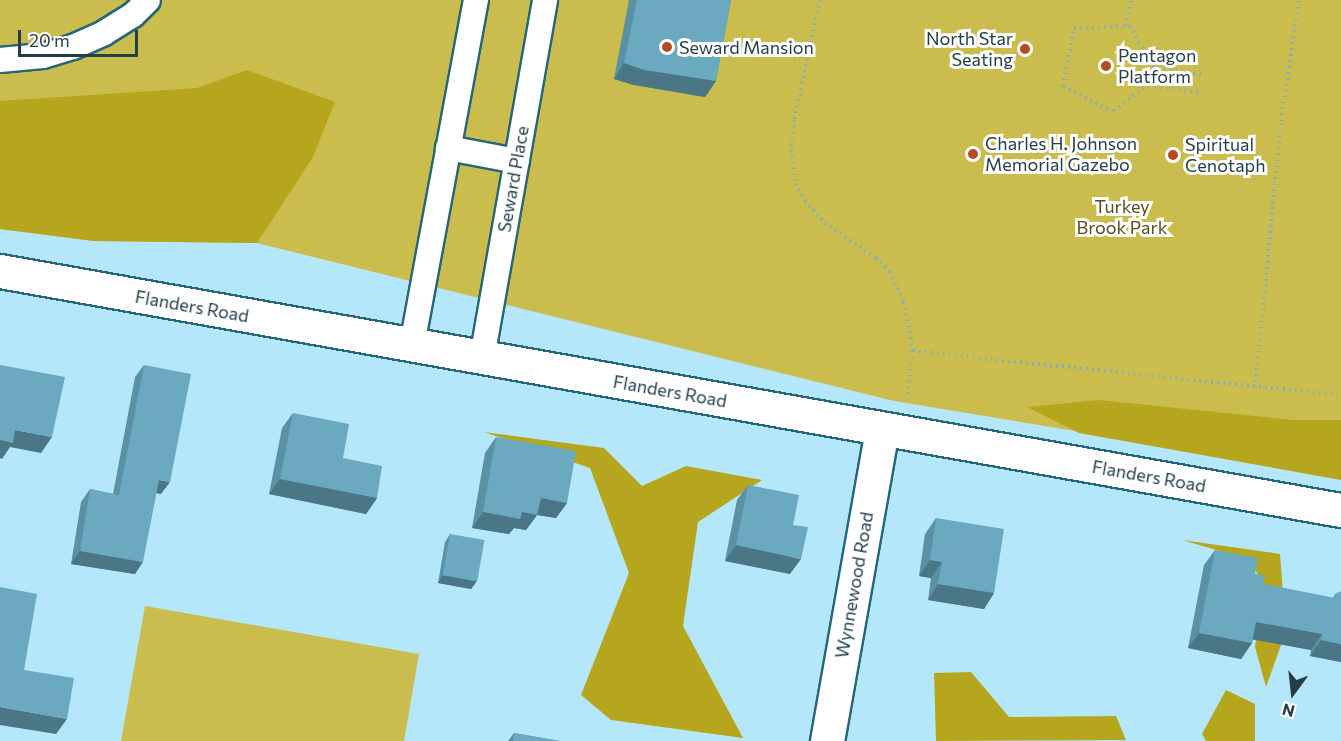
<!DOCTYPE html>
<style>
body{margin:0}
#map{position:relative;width:1341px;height:741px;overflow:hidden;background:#b4e7f9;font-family:Commissioner,sans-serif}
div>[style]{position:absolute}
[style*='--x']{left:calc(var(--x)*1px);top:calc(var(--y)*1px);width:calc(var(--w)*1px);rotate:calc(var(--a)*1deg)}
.green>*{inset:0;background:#cbbd4d}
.forest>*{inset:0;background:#b5a61e}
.path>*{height:4px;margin-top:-2px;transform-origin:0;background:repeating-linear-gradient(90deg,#83aebd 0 1.5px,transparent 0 6px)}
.roads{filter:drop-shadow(2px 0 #26667a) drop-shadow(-2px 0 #26667a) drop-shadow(0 2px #26667a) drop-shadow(0 -2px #26667a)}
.lane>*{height:24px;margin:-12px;padding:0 12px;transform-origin:12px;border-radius:12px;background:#fff}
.street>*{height:33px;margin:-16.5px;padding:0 16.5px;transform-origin:16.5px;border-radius:16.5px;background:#fff}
.secondary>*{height:33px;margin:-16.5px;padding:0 16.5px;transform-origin:16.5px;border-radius:16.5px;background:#fff}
.wall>*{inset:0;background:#5b91a4}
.shaded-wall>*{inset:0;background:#4a7686}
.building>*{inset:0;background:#6aa9bf;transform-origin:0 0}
.dots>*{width:16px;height:16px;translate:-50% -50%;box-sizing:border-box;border:3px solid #fff;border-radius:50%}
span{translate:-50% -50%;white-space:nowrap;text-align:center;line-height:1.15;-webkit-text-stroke:6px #fff;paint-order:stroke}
.poi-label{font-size:18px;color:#253f48}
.right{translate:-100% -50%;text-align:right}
.left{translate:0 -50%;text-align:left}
.street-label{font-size:18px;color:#253f48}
.park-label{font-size:18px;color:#544e1c}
.north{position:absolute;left:1263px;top:663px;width:60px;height:60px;-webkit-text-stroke:4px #fff;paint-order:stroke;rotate:195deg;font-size:16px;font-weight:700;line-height:24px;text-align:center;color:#253f48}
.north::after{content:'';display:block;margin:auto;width:21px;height:27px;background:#253f48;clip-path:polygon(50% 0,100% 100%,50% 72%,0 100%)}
.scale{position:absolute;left:18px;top:30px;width:120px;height:27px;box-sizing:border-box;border:3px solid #253f48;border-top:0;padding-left:8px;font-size:18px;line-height:21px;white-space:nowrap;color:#253f48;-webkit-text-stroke:4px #fff;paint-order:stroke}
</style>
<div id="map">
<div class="green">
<div style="clip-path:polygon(0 0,1341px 0,1341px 475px,894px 401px,257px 243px,94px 241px,0 229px)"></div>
<div style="clip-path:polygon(145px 606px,419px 654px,404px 741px,121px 741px)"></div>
</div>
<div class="forest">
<div style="clip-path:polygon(247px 70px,335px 102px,313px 157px,257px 243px,94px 241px,0 229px,0 101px,197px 88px)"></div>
<div style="clip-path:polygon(1099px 400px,1293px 420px,1341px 420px,1341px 480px,1079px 433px,1027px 407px)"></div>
<div style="clip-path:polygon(484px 432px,604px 448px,642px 486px,686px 466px,762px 480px,698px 522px,683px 626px,743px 738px,611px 720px,581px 695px,629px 573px,590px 468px)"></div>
<div style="clip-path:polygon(1182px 540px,1280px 554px,1286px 631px,1266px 687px,1255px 647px,1263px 587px,1251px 560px)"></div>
<div style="clip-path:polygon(971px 672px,1009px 717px,1116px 716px,1126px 740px,936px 741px,934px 673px)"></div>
<div style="clip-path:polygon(1226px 690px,1255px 704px,1255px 741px,1206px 741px,1202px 734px)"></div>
</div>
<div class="path">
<div style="--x:820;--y:0;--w:123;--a:102.2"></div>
<div style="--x:794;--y:120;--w:24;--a:97"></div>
<div style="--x:791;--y:144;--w:40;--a:82.9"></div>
<div style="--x:796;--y:184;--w:19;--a:62"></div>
<div style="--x:805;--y:201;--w:30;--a:48"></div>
<div style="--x:825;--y:223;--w:62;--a:34.5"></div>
<div style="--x:876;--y:258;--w:20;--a:45"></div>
<div style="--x:890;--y:272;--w:33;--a:65"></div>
<div style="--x:904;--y:302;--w:50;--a:79.6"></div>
<div style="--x:913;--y:351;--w:430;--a:5.9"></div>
<div style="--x:1126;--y:26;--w:26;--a:-79"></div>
<div style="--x:1130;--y:26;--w:58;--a:61.2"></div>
<div style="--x:1158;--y:77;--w:57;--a:142.1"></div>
<div style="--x:1113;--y:112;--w:56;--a:-152.5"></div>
<div style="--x:1063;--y:86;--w:59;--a:-79.3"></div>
<div style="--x:1074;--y:28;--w:56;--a:-2"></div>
<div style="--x:1152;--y:67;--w:54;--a:8.6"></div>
<div style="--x:1149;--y:85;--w:54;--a:8.6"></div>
<div style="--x:1255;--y:388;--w:268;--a:-84.4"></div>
<div style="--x:1281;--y:121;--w:122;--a:-81.5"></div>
<div style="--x:908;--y:394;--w:43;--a:-83.4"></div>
</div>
<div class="roads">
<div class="lane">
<div style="--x:0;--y:60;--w:43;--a:-5.3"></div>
<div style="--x:43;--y:56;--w:31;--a:-17"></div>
<div style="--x:73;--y:47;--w:34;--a:-24"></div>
<div style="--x:104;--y:33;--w:34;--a:-32"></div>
<div style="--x:133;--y:15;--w:21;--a:-45"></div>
<div style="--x:448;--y:148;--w:70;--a:10.7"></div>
<div style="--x:412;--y:345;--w:351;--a:-79.5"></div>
<div style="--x:482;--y:358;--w:364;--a:-80"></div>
</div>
<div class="street">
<div style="--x:827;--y:741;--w:317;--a:-80"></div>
</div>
<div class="secondary">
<div style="--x:0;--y:271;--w:1362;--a:10.11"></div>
</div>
</div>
<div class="wall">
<div style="clip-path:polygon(629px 0,731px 0,716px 81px,705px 97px,634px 85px,614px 79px)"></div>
<div style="clip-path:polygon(144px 365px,161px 494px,156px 493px,135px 574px,71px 564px,81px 502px,90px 489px,113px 494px,135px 377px)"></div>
<div style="clip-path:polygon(293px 413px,343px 458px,377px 498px,366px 514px,269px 494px,282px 428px)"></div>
<div style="clip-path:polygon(496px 437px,567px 503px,556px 518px,537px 515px,526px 530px,514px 528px,509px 534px,472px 528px,485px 453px)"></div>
<div style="clip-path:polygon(748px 485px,793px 525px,790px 574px,725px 561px,737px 500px)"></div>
<div style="clip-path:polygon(936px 518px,994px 593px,984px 609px,928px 600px,931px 578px,919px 576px,925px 534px)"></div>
<div style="clip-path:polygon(450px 534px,477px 581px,471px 589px,438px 583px,445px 542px)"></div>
<div style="clip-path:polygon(1215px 550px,1255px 574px,1263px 584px,1333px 598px,1335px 594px,1341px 662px,1310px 656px,1311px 650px,1253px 639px,1252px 643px,1241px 659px,1188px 648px,1204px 565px)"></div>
<div style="clip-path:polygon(514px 733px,560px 741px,508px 741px)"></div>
</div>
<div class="shaded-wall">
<div style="clip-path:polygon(624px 63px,716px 81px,705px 97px,634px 85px,614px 79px)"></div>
<div style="clip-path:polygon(15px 430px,52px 437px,41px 453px,10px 447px,2px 459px,0 458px,0 440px)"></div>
<div style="clip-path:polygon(280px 479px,377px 498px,366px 514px,269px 494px)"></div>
<div style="clip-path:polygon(159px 480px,170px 482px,161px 494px,150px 492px)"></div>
<div style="clip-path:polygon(541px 498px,567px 503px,556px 518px,537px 515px,526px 530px,514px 528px,509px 534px,472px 528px,483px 512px,522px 512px)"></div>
<div style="clip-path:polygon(736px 545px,801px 559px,790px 574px,725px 561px)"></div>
<div style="clip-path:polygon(80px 551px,143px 562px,135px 574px,71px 564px)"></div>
<div style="clip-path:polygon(930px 560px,942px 562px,931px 578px,919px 576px)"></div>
<div style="clip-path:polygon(443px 575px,477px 581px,471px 589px,438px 583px)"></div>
<div style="clip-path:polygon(938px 584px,994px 593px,984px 609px,928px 600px)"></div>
<div style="clip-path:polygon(1256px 622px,1322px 634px,1311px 650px,1245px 638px)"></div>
<div style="clip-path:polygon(1199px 633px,1252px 643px,1241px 659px,1188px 648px)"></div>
<div style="clip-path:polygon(1321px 640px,1341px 644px,1341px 662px,1310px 656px)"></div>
<div style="clip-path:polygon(0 707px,67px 719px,56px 734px,0 725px)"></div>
</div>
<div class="building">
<div style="clip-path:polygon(637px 0,731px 0,716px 81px,644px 70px,624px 63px)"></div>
<div style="clip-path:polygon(0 365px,65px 377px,52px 437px,15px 430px,13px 443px,0 440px)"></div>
<div style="clip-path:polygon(144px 365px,191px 374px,170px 482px,159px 480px,143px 562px,80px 551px,90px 489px,119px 495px)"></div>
<div style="clip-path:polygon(293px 413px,349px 424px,343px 458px,382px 466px,377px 498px,280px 479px)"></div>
<div style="clip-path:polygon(496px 437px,576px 451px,567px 503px,541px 498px,537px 515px,522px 512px,520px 519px,483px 512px)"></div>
<div style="clip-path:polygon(748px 485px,799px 495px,793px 525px,808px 527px,801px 559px,736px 545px)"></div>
<div style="clip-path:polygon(936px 518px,1004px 529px,994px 593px,938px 584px,942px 562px,930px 560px)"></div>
<div style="left:450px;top:534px;width:35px;height:42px;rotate:10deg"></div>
<div style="clip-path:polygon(1215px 550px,1258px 558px,1255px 574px,1265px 575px,1263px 584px,1335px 598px,1335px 594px,1341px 591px,1341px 644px,1321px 640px,1322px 634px,1256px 622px,1252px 643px,1199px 633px)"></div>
<div style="clip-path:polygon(0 587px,37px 594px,24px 670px,74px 678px,67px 719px,0 707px)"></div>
<div style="clip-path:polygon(514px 733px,560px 741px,513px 741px)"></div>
</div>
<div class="dots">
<div style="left:667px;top:47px;background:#b34d20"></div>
<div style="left:1025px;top:49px;background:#b34d20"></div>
<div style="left:1106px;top:66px;background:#b34d20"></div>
<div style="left:973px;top:154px;background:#b34d20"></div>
<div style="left:1173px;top:155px;background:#b34d20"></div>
</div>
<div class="poi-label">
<span class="right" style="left:1013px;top:49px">North Star<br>Seating</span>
<span class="left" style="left:679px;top:47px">Seward Mansion</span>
<span class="left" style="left:1118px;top:66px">Pentagon<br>Platform</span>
<span class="left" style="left:985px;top:154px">Charles H. Johnson<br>Memorial Gazebo</span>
<span class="left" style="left:1185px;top:155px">Spiritual<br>Cenotaph</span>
</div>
<div class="street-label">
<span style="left:513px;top:179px;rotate:-80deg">Seward Place</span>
<span style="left:192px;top:306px;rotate:10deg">Flanders Road</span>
<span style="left:670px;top:391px;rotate:10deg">Flanders Road</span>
<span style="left:1149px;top:476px;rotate:10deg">Flanders Road</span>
<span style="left:854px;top:585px;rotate:-80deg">Wynnewood Road</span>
</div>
<div class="park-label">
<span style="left:1122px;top:217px">Turkey<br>Brook Park</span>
</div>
<div class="north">N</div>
<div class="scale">20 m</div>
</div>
